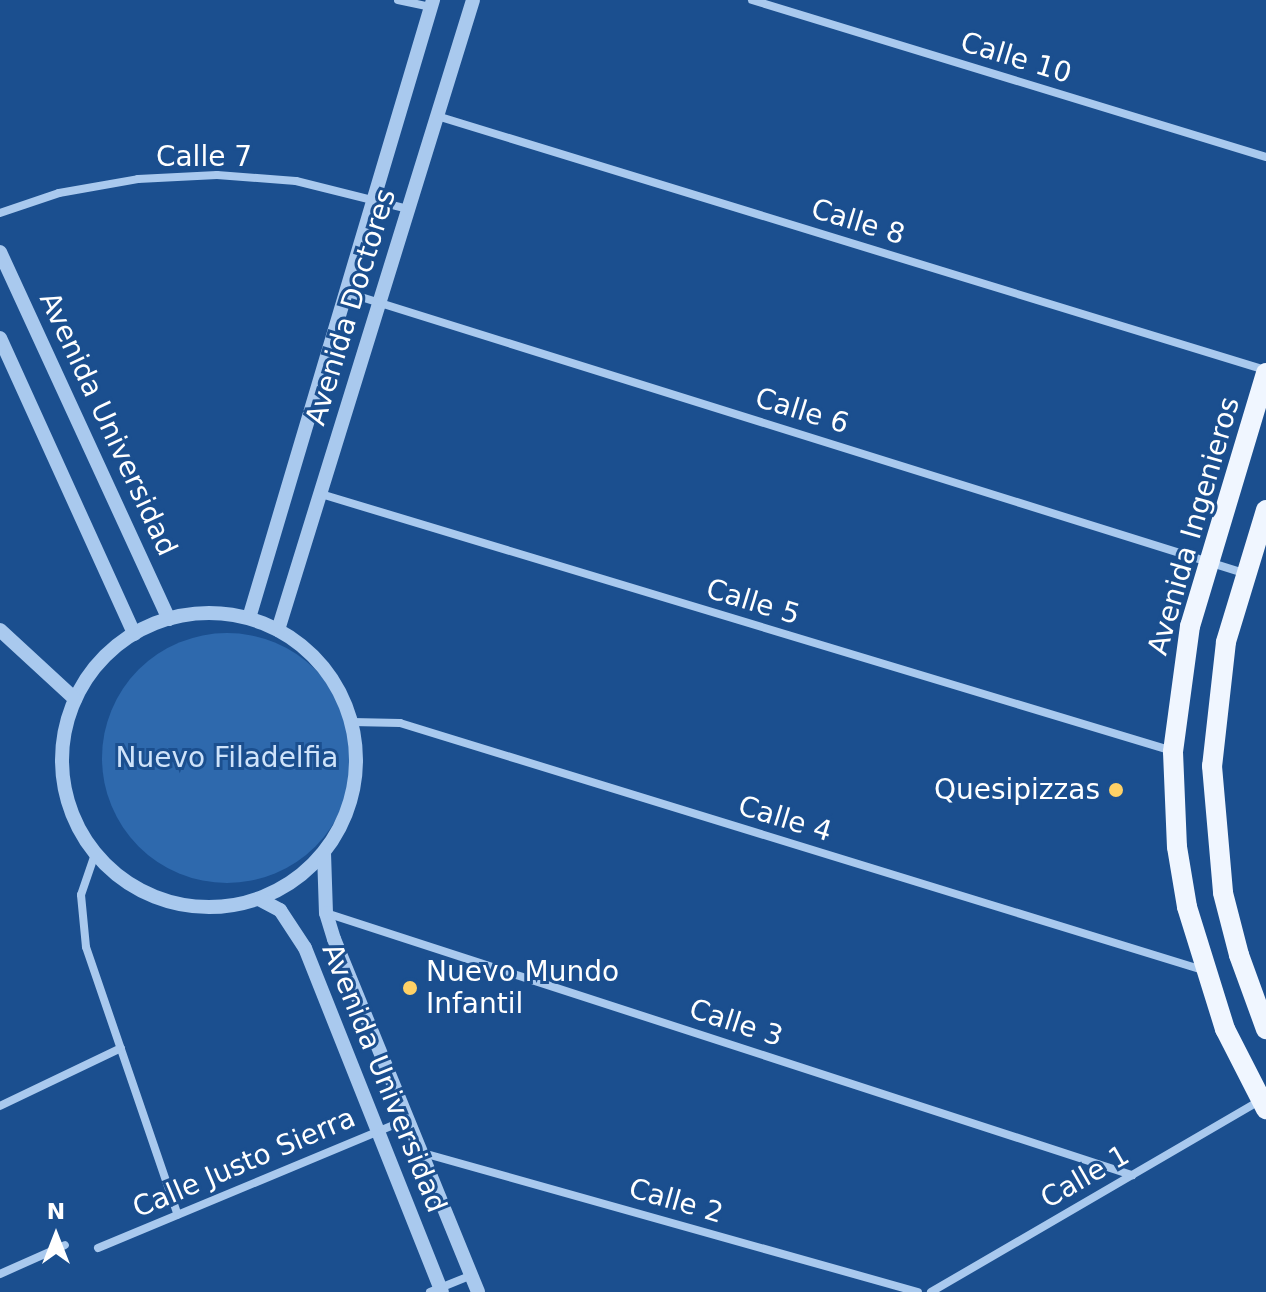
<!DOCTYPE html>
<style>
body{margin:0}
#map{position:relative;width:1266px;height:1292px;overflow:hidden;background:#1b4f8f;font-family:"DejaVu Sans",sans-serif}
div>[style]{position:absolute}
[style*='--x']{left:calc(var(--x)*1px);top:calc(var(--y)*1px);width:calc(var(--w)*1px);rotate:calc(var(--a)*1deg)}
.green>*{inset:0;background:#2e69ad}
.round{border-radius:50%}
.minor>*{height:8px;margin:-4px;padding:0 4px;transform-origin:4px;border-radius:4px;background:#a9c9ee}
.tertiary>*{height:14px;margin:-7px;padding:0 7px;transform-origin:7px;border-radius:7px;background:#a9c9ee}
.tertiary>.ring{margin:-7px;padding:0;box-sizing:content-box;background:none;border:14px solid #a9c9ee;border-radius:50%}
.primary>*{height:20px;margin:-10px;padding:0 10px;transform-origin:10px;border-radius:10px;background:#f0f6ff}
.dots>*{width:22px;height:22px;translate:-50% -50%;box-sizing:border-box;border:4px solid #1b4f8f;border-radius:50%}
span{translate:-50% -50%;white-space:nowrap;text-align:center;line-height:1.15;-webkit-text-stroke:6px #1b4f8f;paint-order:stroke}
.street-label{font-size:28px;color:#fff}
.park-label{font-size:28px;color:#cfe3fa}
.poi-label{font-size:28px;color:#fff}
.right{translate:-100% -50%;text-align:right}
.left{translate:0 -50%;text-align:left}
.north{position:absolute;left:16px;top:1196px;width:80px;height:80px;-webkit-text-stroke:6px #1b4f8f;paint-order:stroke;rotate:0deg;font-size:22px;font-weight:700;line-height:32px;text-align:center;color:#fff}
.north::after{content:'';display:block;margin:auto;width:28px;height:36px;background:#fff;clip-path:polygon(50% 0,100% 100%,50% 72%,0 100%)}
</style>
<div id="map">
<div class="green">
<div class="round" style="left:102px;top:633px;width:250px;height:250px"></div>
</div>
<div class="minor">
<div style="--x:398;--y:0;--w:34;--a:12"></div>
<div style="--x:752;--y:0;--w:537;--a:16.99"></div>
<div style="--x:437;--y:116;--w:866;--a:17.05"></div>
<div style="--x:0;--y:213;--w:62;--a:-18.7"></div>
<div style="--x:59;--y:193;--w:80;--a:-10"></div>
<div style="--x:138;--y:179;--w:79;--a:-2.9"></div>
<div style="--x:217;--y:175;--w:79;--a:4.3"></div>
<div style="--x:296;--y:181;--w:115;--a:14"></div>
<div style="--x:345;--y:292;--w:942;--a:17.36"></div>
<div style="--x:321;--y:494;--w:890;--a:16.79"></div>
<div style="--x:352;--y:722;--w:48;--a:1.2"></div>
<div style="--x:400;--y:723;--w:840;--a:17.1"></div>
<div style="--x:95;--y:854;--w:43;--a:108.9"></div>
<div style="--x:81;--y:895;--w:52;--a:84.5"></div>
<div style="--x:86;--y:947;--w:283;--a:71.1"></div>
<div style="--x:326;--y:913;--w:848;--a:18.01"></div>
<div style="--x:0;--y:1106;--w:134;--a:-25.6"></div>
<div style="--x:423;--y:1153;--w:514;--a:15.69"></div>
<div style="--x:98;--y:1248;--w:336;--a:-22.6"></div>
<div style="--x:0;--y:1274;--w:71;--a:-24"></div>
<div style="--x:430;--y:1292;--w:45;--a:-22"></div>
<div style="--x:931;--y:1292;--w:383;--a:-30.2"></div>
</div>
<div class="tertiary">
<div style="--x:0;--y:252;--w:404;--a:65.3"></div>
<div style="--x:0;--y:338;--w:325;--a:65.6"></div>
<div class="ring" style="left:62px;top:613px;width:280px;height:280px"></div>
<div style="--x:249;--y:618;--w:645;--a:-73.42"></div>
<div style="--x:0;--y:630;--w:102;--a:42.6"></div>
<div style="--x:278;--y:630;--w:659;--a:-72.8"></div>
<div style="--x:324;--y:853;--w:60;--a:88.1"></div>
<div style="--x:326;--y:913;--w:27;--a:73"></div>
<div style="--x:334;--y:939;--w:381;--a:67.8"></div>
<div style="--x:259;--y:899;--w:24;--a:28"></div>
<div style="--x:280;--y:910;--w:45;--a:56.7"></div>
<div style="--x:305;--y:948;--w:370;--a:68.3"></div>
</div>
<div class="primary">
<div style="--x:1266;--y:373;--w:264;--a:106.7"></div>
<div style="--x:1190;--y:626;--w:127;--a:97.7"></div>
<div style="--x:1173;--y:752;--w:95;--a:87.6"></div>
<div style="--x:1177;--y:847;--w:61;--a:80.5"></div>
<div style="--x:1187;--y:907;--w:128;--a:72.7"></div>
<div style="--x:1225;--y:1029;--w:90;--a:62.9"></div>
<div style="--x:1266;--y:510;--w:138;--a:106.9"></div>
<div style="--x:1226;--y:642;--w:125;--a:96.4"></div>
<div style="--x:1212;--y:766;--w:127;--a:85"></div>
<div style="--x:1223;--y:893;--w:64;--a:75.5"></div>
<div style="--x:1239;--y:955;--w:79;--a:70"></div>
</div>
<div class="dots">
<div style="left:1116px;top:790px;background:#ffd166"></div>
<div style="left:410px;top:988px;background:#ffd166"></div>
</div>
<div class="street-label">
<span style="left:1016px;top:58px;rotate:17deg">Calle 10</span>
<span style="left:204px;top:157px">Calle 7</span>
<span style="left:858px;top:222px;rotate:17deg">Calle 8</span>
<span style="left:351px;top:307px;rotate:-73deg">Avenida Doctores</span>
<span style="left:802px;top:411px;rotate:17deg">Calle 6</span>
<span style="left:108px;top:424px;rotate:65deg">Avenida Universidad</span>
<span style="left:1194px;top:526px;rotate:-74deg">Avenida Ingenieros</span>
<span style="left:753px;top:602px;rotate:17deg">Calle 5</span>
<span style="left:785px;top:819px;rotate:17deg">Calle 4</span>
<span style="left:736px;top:1023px;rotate:18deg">Calle 3</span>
<span style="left:384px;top:1078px;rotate:68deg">Avenida Universidad</span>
<span style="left:244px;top:1163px;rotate:-23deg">Calle Justo Sierra</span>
<span style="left:1085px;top:1177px;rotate:-30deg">Calle 1</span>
<span style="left:676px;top:1201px;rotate:16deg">Calle 2</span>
</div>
<div class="park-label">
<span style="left:227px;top:758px">Nuevo Filadelfia</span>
</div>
<div class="poi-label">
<span class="right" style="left:1100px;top:790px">Quesipizzas</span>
<span class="left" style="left:426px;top:988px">Nuevo Mundo<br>Infantil</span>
</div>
<div class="north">N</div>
</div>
